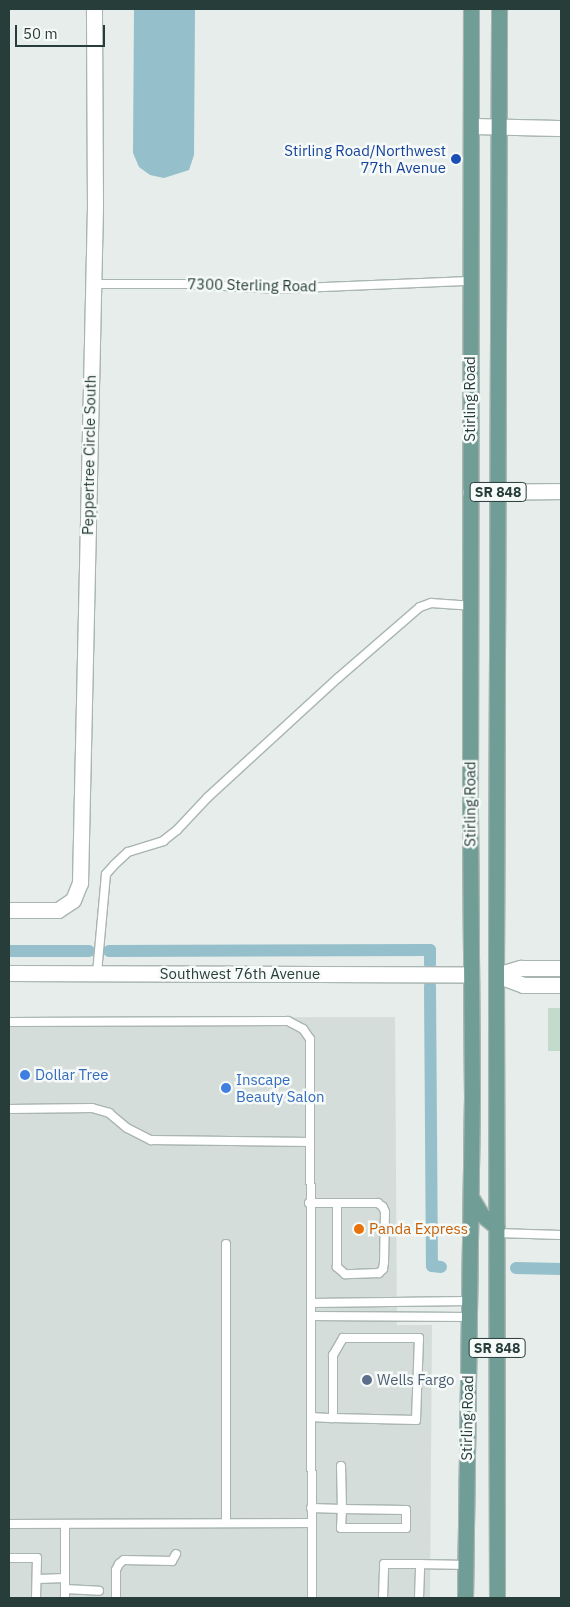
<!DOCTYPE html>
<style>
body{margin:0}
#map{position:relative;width:570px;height:1607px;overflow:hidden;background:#e6edea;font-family:"IBM Plex Sans",sans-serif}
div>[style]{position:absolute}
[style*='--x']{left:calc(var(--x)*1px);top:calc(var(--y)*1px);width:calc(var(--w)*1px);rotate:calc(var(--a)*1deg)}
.built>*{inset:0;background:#d4ddda}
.green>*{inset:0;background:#c2dbcb;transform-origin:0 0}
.water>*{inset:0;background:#95bfcb}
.canal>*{height:12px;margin:-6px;padding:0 6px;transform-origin:6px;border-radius:6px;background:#95bfcb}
.roads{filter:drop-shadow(1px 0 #a9b5b1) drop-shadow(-1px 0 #a9b5b1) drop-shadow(0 1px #a9b5b1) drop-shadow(0 -1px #a9b5b1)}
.lane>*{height:8px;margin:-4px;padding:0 4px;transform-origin:4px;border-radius:4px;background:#fff}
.street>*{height:15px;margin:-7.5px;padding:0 7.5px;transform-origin:7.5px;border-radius:7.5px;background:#fff}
.secondary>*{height:15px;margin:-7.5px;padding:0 7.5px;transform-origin:7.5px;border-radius:7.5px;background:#fff}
.primary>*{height:15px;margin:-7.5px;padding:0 7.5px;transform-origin:7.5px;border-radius:7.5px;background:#709d95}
.dots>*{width:14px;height:14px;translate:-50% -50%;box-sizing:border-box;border:2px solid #f6faf8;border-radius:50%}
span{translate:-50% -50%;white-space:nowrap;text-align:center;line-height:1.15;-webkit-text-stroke:5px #f6faf8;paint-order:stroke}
.shield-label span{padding:1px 4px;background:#f6faf8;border:1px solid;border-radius:4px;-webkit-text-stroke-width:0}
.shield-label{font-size:14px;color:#273d39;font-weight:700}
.transit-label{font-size:15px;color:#164399}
.right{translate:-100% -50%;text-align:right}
.street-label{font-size:15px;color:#273d39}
.shop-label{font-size:15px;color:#366cbe}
.left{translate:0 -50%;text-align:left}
.food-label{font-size:15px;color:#c56008}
.service-label{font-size:15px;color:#4e5e75}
.frame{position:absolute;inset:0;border:10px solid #273d39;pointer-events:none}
.scale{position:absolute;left:15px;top:25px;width:90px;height:22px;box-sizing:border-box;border:2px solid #273d39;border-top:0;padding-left:6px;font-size:15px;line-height:18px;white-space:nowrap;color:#273d39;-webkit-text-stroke:4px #f6faf8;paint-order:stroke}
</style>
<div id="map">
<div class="built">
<div style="clip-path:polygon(395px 1017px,397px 1325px,432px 1325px,430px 1598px,9px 1598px,9px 1018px)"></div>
</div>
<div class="green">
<div style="left:548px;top:1008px;width:13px;height:43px"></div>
</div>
<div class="water">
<div style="clip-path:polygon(134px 9px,195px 9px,194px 155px,189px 170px,164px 178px,150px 175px,139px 167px,133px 153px)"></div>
</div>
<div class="canal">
<div style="--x:9;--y:951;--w:80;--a:0"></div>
<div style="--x:109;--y:951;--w:321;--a:-0.2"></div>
<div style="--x:430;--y:950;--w:14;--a:90"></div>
<div style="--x:430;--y:986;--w:280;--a:89.6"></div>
<div style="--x:432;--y:1266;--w:9;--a:6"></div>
<div style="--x:516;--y:1268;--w:45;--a:1.3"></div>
</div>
<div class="roads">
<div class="lane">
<div style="--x:93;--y:284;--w:97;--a:0"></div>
<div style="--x:190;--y:284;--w:86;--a:3.3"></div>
<div style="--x:276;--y:289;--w:194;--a:-2.4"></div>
<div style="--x:97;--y:973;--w:99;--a:-84.8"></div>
<div style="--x:106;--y:874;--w:12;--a:-48"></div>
<div style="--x:114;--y:865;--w:19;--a:-43"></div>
<div style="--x:128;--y:852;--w:37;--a:-17"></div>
<div style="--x:163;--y:841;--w:18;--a:-38"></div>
<div style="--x:177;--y:830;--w:45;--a:-46.8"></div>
<div style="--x:208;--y:797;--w:176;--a:-42.5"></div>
<div style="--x:338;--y:678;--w:108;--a:-40.9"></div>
<div style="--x:420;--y:607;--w:12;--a:-20"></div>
<div style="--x:431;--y:603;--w:39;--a:4"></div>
<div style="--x:9;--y:1022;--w:279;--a:-0.2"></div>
<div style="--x:288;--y:1021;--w:17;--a:28"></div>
<div style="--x:303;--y:1029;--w:12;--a:55"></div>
<div style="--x:310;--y:1039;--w:559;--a:89.8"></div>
<div style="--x:9;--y:1109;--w:83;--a:-0.7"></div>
<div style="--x:92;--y:1108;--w:18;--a:16"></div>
<div style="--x:109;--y:1113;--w:23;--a:40"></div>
<div style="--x:127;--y:1128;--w:27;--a:27"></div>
<div style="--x:151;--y:1140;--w:159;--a:0.7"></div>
<div style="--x:309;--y:1203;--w:69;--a:0"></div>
<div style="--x:378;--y:1203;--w:6;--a:39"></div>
<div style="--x:383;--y:1207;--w:5;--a:68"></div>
<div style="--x:385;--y:1212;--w:50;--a:91.1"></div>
<div style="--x:384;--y:1262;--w:7;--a:98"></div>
<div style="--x:383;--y:1269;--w:6;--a:135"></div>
<div style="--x:379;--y:1273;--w:34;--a:178"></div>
<div style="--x:345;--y:1274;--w:11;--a:-139"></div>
<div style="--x:337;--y:1267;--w:64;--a:-90"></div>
<div style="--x:497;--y:1233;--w:64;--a:1.8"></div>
<div style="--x:311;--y:1303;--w:158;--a:-0.7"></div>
<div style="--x:311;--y:1316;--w:158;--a:0.4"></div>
<div style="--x:311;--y:1417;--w:22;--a:3"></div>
<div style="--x:333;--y:1418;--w:83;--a:1.4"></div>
<div style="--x:416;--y:1420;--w:82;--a:-87.9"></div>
<div style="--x:419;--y:1338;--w:76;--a:180"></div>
<div style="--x:343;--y:1338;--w:20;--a:120"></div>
<div style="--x:333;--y:1355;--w:63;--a:90"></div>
<div style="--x:311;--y:1508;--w:31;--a:2"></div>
<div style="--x:342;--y:1509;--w:64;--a:0.9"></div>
<div style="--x:406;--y:1510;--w:18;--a:90"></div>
<div style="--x:406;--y:1528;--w:65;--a:180"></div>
<div style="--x:341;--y:1528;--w:19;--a:-87"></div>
<div style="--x:342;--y:1509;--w:43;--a:-91.3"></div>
<div style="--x:226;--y:1522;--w:278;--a:-90"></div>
<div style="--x:9;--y:1524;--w:303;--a:-0.2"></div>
<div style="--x:65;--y:1524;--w:74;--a:90"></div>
<div style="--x:9;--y:1558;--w:28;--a:0"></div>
<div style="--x:37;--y:1558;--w:40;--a:91.4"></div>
<div style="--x:38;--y:1579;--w:27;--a:-2"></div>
<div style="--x:65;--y:1589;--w:34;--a:3"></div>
<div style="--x:116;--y:1598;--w:28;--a:-90"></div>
<div style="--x:116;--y:1570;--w:7;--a:-63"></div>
<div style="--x:119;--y:1564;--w:6;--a:-39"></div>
<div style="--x:124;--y:1560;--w:48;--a:1.2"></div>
<div style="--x:172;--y:1561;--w:8;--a:-60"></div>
<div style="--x:383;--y:1598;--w:34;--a:-88"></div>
<div style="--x:384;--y:1564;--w:36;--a:0"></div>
<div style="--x:419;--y:1598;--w:34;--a:-88"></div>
<div style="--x:420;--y:1564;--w:45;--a:1.3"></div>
</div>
<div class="street">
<div style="--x:471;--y:126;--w:90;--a:1.3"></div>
<div style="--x:470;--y:492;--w:91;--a:-0.6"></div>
<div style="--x:9;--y:910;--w:49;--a:0"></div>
<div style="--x:58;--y:910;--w:18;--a:-34"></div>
<div style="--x:73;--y:900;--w:18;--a:-68"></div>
<div style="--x:80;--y:883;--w:676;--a:-88.73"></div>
<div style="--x:95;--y:207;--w:198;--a:-90.3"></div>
<div style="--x:496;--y:975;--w:29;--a:20"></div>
<div style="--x:523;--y:985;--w:38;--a:0"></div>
<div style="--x:496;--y:975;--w:26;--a:-16"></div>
<div style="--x:521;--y:968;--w:40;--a:0"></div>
</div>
<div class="secondary">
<div style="--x:9;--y:973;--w:462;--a:0.2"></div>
</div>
<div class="primary">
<div style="--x:471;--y:1197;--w:21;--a:59"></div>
<div style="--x:482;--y:1215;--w:19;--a:39"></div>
<div style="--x:465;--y:1598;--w:500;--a:-89.2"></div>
<div style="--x:472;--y:1098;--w:288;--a:-90.4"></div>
<div style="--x:470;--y:810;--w:801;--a:-89.93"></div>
<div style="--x:497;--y:1598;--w:623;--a:-90.09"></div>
<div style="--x:496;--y:975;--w:966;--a:-89.82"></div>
</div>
</div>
<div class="dots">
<div style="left:456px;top:159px;background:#1a4fb4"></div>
<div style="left:25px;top:1075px;background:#3f7fe0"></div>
<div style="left:226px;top:1088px;background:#3f7fe0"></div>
<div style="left:359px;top:1229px;background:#e8710a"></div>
<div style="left:367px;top:1380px;background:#5c6f8a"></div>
</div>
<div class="shield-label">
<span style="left:498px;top:492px">SR 848</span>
<span style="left:497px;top:1348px">SR 848</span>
</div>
<div class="transit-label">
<span class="right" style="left:446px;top:159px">Stirling Road/Northwest<br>77th Avenue</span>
</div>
<div class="street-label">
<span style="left:252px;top:285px;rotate:1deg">7300 Sterling Road</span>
<span style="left:470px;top:399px;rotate:-90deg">Stirling Road</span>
<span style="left:89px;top:455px;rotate:-89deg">Peppertree Circle South</span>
<span style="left:470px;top:804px;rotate:-90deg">Stirling Road</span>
<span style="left:240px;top:974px">Southwest 76th Avenue</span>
<span style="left:467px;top:1418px;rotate:-89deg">Stirling Road</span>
</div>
<div class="shop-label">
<span class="left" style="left:35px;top:1075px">Dollar Tree</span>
<span class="left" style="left:236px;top:1088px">Inscape<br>Beauty Salon</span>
</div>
<div class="food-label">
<span class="left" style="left:369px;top:1229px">Panda Express</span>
</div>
<div class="service-label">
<span class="left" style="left:377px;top:1380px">Wells Fargo</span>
</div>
<div class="frame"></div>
<div class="scale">50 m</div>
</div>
